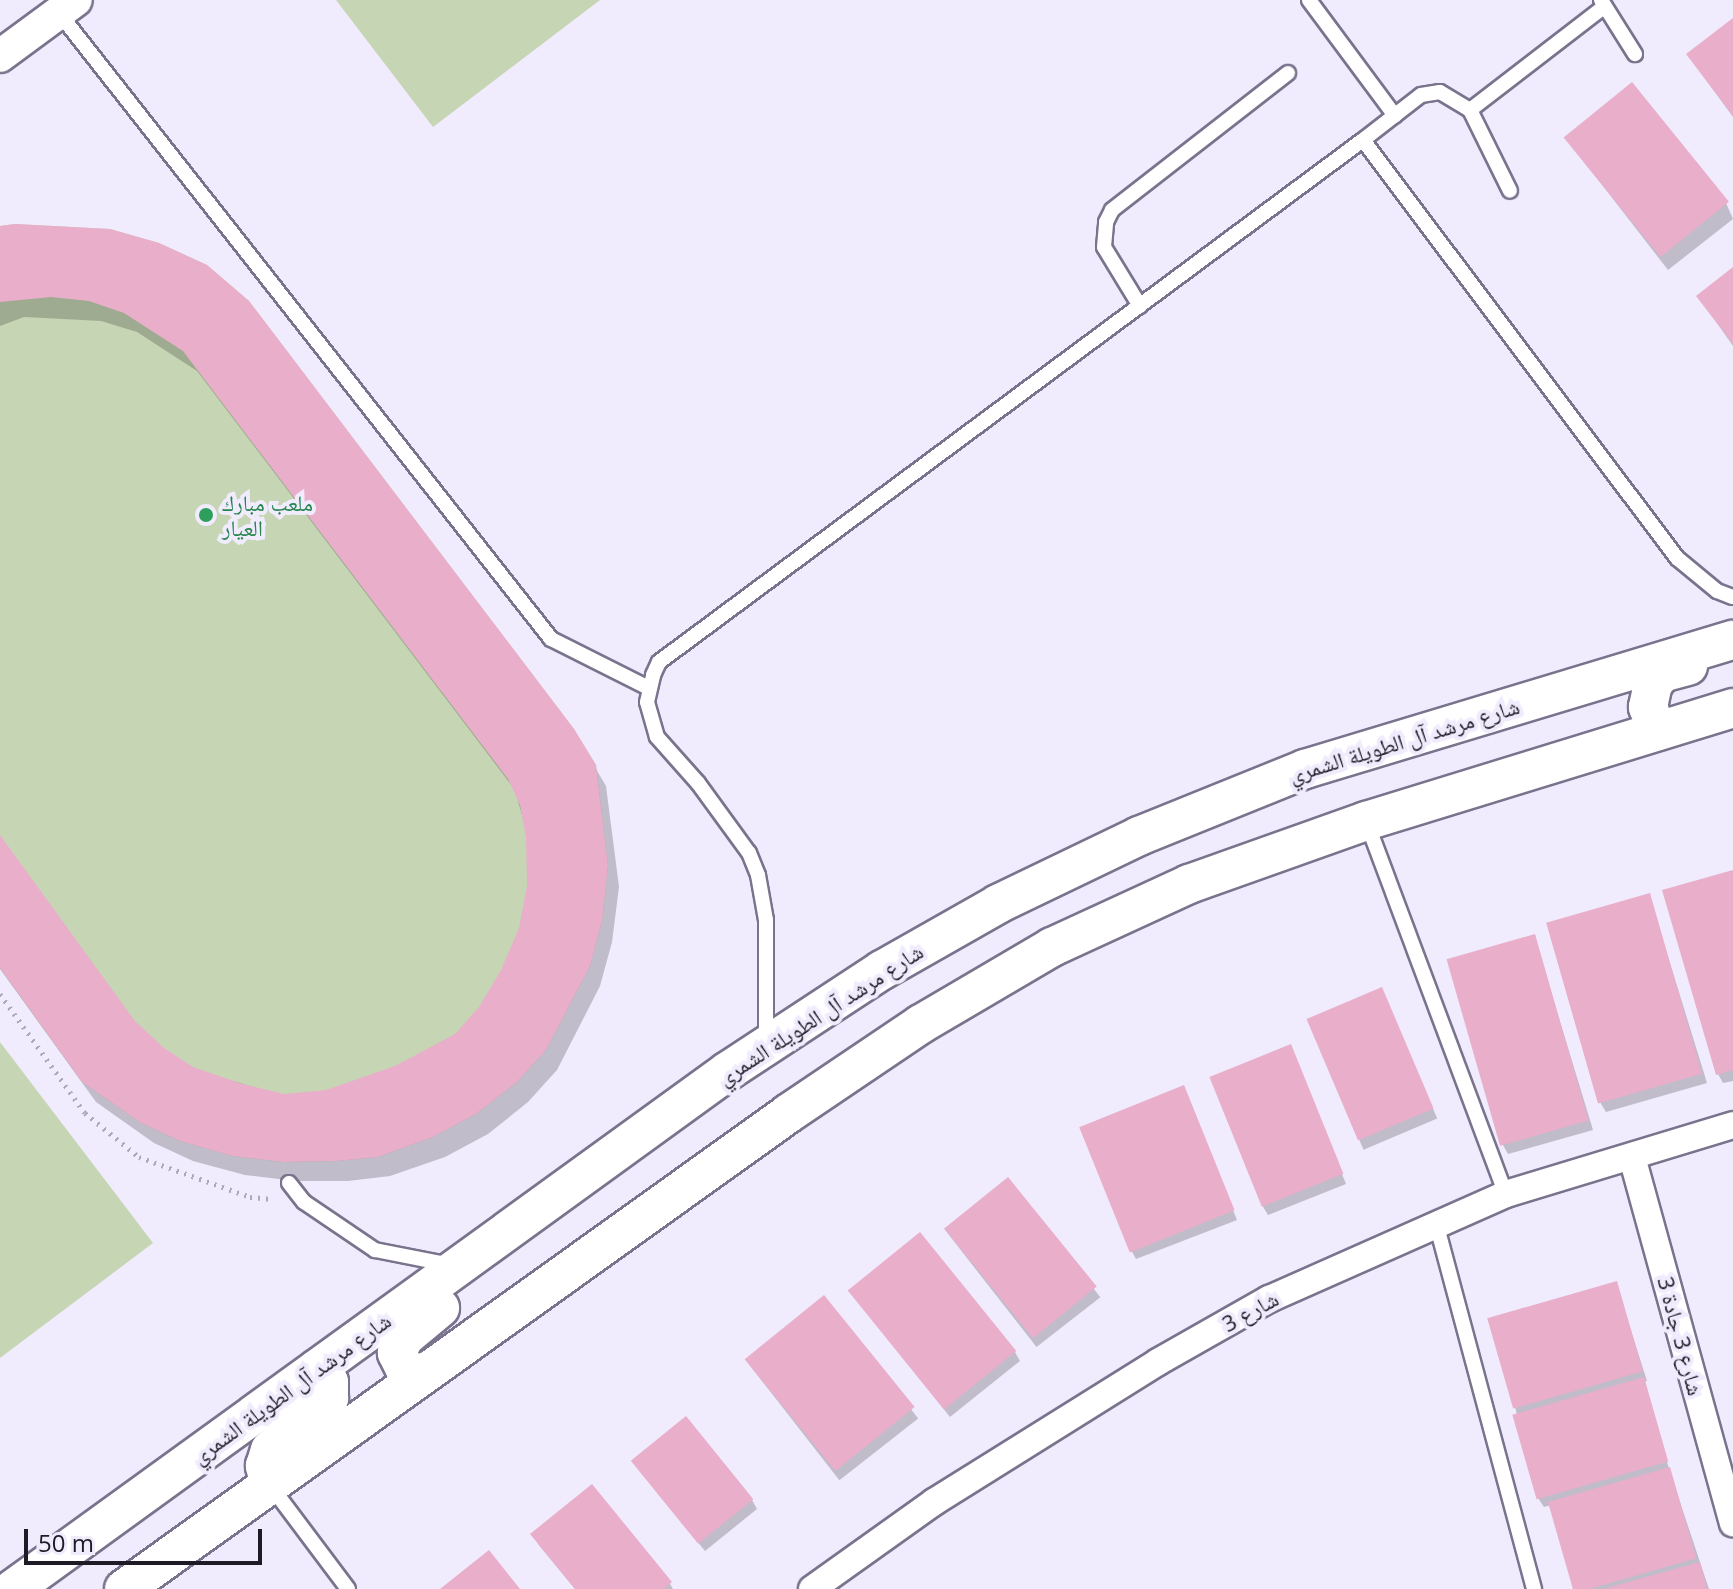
<!DOCTYPE html>
<meta charset="utf-8">
<style>
body{margin:0}
#map{position:relative;width:1733px;height:1589px;overflow:hidden;background:#f0ebfd;font-family:"Open Sans","Noto Naskh Arabic",sans-serif}
div>[style]{position:absolute}
[style*='--x']{left:calc(var(--x)*1px);top:calc(var(--y)*1px);width:calc(var(--w)*1px);rotate:calc(var(--a)*1deg)}
.green>*{inset:0;background:#c6d6b5}
.shadow>*{inset:0;background:#0003;transform-origin:0 0}
.building>*{inset:0;background:#e9aeca;transform-origin:0 0}
.path>*{height:5px;margin-top:-2.5px;transform-origin:0;background:repeating-linear-gradient(90deg,#ada9b9 0 2px,transparent 0 8px)}
.roads{filter:drop-shadow(2px 0 #7a738d) drop-shadow(-2px 0 #7a738d) drop-shadow(0 2px #7a738d) drop-shadow(0 -2px #7a738d)}
.service>*{height:14px;margin:-7px;padding:0 7px;transform-origin:7px;border-radius:7px;background:#fff}
.minor>*{height:26px;margin:-13px;padding:0 13px;transform-origin:13px;border-radius:13px;background:#fff}
.tertiary>*{height:32px;margin:-16px;padding:0 16px;transform-origin:16px;border-radius:16px;background:#fff}
.secondary>*{height:38px;margin:-19px;padding:0 19px;transform-origin:19px;border-radius:19px;background:#fff}
.dots>*{width:22px;height:22px;translate:-50% -50%;box-sizing:border-box;border:4px solid #f0ebfd;border-radius:50%}
span{translate:-50% -50%;white-space:nowrap;text-align:center;line-height:1.15;-webkit-text-stroke:8px #f0ebfd;paint-order:stroke}
.leisure-label{font-size:22px;color:#27864d}
.left{translate:0 -50%;text-align:left}
.street-label{font-size:22px;color:#1e1b26}
.scale{position:absolute;left:24px;top:1529px;width:238px;height:36px;box-sizing:border-box;border:4px solid #1e1b26;border-top:0;padding-left:10px;font-size:24px;line-height:28px;white-space:nowrap;color:#1e1b26;-webkit-text-stroke:6px #f0ebfd;paint-order:stroke}
</style>
<div id="map">
<div class="green">
<div style="clip-path:polygon(336px 0,600px 0,433px 127px)"></div>
<div style="clip-path:polygon(15px 224px,110px 229px,159px 243px,207px 265px,249px 301px,574px 729px,596px 765px,608px 866px,602px 921px,590px 966px,546px 1050px,517px 1082px,476px 1114px,433px 1137px,378px 1157px,336px 1161px,283px 1162px,232px 1156px,180px 1141px,141px 1123px,82px 1082px,0 968px,0 226px)"></div>
<div style="clip-path:polygon(0 1042px,153px 1243px,0 1358px)"></div>
</div>
<div class="shadow">
<div style="clip-path:polygon(1733px 21px,1733px 117px,1688px 55px)"></div>
<div style="clip-path:polygon(1565px 137px,1726px 203px,1733px 219px,1668px 270px)"></div>
<div style="clip-path:polygon(0 228px,110px 231px,573px 730px,606px 786px,619px 887px,612px 942px,600px 986px,557px 1070px,528px 1102px,488px 1134px,445px 1157px,390px 1176px,348px 1181px,295px 1181px,245px 1175px,193px 1161px,154px 1143px,96px 1102px,0 969px,0 839px,134px 1023px,162px 1050px,192px 1069px,284px 1096px,327px 1092px,396px 1068px,456px 1035px,481px 1008px,503px 971px,521px 929px,529px 886px,528px 837px,515px 790px,197px 371px,137px 332px,101px 321px,24px 317px,0 326px)"></div>
<div style="clip-path:polygon(1733px 270px,1733px 346px,1698px 296px)"></div>
<div style="clip-path:polygon(1733px 872px,1733px 1081px,1723px 1083px,1718px 1074px)"></div>
<div style="clip-path:polygon(1649px 895px,1707px 1083px,1606px 1112px,1600px 1102px)"></div>
<div style="clip-path:polygon(1534px 936px,1593px 1130px,1508px 1154px,1503px 1145px)"></div>
<div style="left:1386px;top:998px;width:131px;height:80px;rotate:67deg"></div>
<div style="clip-path:polygon(1295px 1056px,1346px 1184px,1268px 1215px,1262px 1205px)"></div>
<div style="clip-path:polygon(1188px 1097px,1237px 1220px,1136px 1259px,1131px 1250px)"></div>
<div style="left:1008px;top:1179px;width:150px;height:81px;rotate:52deg"></div>
<div style="clip-path:polygon(1616px 1283px,1647px 1381px,1644px 1382px,1670px 1472px,1709px 1589px,1576px 1589px,1551px 1505px,1544px 1507px,1538px 1498px,1515px 1407px)"></div>
<div style="clip-path:polygon(850px 1291px,1015px 1352px,1020px 1361px,950px 1417px)"></div>
<div style="left:824px;top:1298px;width:153px;height:100px;rotate:52deg"></div>
<div style="clip-path:polygon(639px 1470px,752px 1500px,757px 1509px,705px 1551px)"></div>
<div style="clip-path:polygon(538px 1544px,670px 1584px,673px 1589px,575px 1589px)"></div>
</div>
<div class="building">
<div style="clip-path:polygon(1733px 18px,1733px 116px,1686px 54px)"></div>
<div style="left:1632px;top:82px;width:154px;height:88px;rotate:51deg"></div>
<div style="clip-path:polygon(15px 224px,110px 229px,159px 243px,207px 265px,249px 301px,574px 729px,596px 765px,608px 866px,602px 921px,590px 966px,546px 1050px,517px 1082px,476px 1114px,433px 1137px,378px 1157px,336px 1161px,283px 1162px,232px 1156px,180px 1141px,141px 1123px,82px 1082px,0 968px,0 835px,135px 1021px,164px 1048px,193px 1067px,239px 1083px,284px 1094px,326px 1090px,395px 1066px,455px 1034px,479px 1007px,501px 970px,519px 928px,527px 886px,526px 837px,520px 805px,508px 779px,183px 351px,124px 313px,89px 301px,51px 297px,0 302px,0 226px)"></div>
<div style="clip-path:polygon(1733px 267px,1733px 344px,1696px 296px)"></div>
<div style="clip-path:polygon(1733px 870px,1733px 1070px,1716px 1075px,1662px 890px)"></div>
<div style="left:1650px;top:893px;width:188px;height:108px;rotate:74deg"></div>
<div style="left:1535px;top:934px;width:194px;height:92px;rotate:74deg"></div>
<div style="left:1382px;top:987px;width:132px;height:82px;rotate:67deg"></div>
<div style="left:1291px;top:1044px;width:140px;height:88px;rotate:68deg"></div>
<div style="left:1184px;top:1085px;width:135px;height:113px;rotate:68deg"></div>
<div style="left:1008px;top:1177px;width:141px;height:82px;rotate:51deg"></div>
<div style="left:920px;top:1232px;width:153px;height:93px;rotate:51deg"></div>
<div style="left:1617px;top:1281px;width:94px;height:135px;rotate:74deg"></div>
<div style="left:824px;top:1295px;width:144px;height:102px;rotate:51deg"></div>
<div style="left:1644px;top:1377px;width:88px;height:137px;rotate:74deg"></div>
<div style="left:686px;top:1416px;width:107px;height:71px;rotate:51deg"></div>
<div style="left:1670px;top:1467px;width:95px;height:127px;rotate:74deg"></div>
<div style="clip-path:polygon(592px 1484px,672px 1582px,664px 1589px,575px 1589px,530px 1534px)"></div>
<div style="clip-path:polygon(489px 1550px,520px 1589px,440px 1589px)"></div>
<div style="clip-path:polygon(1700px 1562px,1707px 1589px,1608px 1589px,1607px 1588px)"></div>
</div>
<div class="path">
<div style="--x:0;--y:994;--w:146;--a:54.5"></div>
<div style="--x:85;--y:1113;--w:70;--a:39.2"></div>
<div style="--x:139;--y:1157;--w:118;--a:19.8"></div>
<div style="--x:250;--y:1197;--w:22;--a:5"></div>
</div>
<div class="roads">
<div class="service">
<div style="--x:1309;--y:0;--w:144;--a:53.4"></div>
<div style="--x:1601;--y:0;--w:64;--a:57.8"></div>
<div style="--x:59;--y:13;--w:796;--a:51.83"></div>
<div style="--x:551;--y:639;--w:110;--a:26.6"></div>
<div style="--x:1470;--y:110;--w:170;--a:-37.6"></div>
<div style="--x:1363;--y:140;--w:73;--a:-37.8"></div>
<div style="--x:1421;--y:95;--w:19;--a:-9"></div>
<div style="--x:1440;--y:92;--w:35;--a:31"></div>
<div style="--x:1470;--y:110;--w:90;--a:63.7"></div>
<div style="--x:1140;--y:306;--w:69;--a:-121.4"></div>
<div style="--x:1104;--y:247;--w:25;--a:-85"></div>
<div style="--x:1106;--y:222;--w:13;--a:-63"></div>
<div style="--x:1112;--y:210;--w:223;--a:-37.9"></div>
<div style="--x:1367;--y:823;--w:396;--a:69.5"></div>
<div style="--x:766;--y:1042;--w:122;--a:-90"></div>
<div style="--x:766;--y:920;--w:46;--a:-100.1"></div>
<div style="--x:758;--y:875;--w:24;--a:-112"></div>
<div style="--x:749;--y:853;--w:87;--a:-126.1"></div>
<div style="--x:698;--y:783;--w:62;--a:-131.7"></div>
<div style="--x:657;--y:737;--w:36;--a:-106"></div>
<div style="--x:647;--y:702;--w:28;--a:-77"></div>
<div style="--x:653;--y:675;--w:14;--a:-65"></div>
<div style="--x:659;--y:662;--w:876;--a:-36.56"></div>
<div style="--x:1363;--y:140;--w:523;--a:53.09"></div>
<div style="--x:1677;--y:558;--w:52;--a:39.5"></div>
<div style="--x:1717;--y:591;--w:17;--a:21"></div>
<div style="--x:289;--y:1183;--w:24;--a:52"></div>
<div style="--x:304;--y:1202;--w:86;--a:34.1"></div>
<div style="--x:375;--y:1250;--w:77;--a:11.2"></div>
<div style="--x:1436;--y:1223;--w:379;--a:75"></div>
<div style="--x:270;--y:1485;--w:130;--a:53.1"></div>
</div>
<div class="minor">
<div style="--x:1632;--y:1157;--w:380;--a:74.6"></div>
<div style="--x:812;--y:1589;--w:150;--a:-35.5"></div>
<div style="--x:934;--y:1502;--w:264;--a:-32"></div>
<div style="--x:1158;--y:1362;--w:128;--a:-29.6"></div>
<div style="--x:1269;--y:1299;--w:259;--a:-23.9"></div>
<div style="--x:1506;--y:1194;--w:237;--a:-16.9"></div>
</div>
<div class="tertiary">
<div style="--x:0;--y:56;--w:94;--a:-36.4"></div>
</div>
<div class="secondary">
<div style="--x:1658;--y:731;--w:26;--a:-113"></div>
<div style="--x:1648;--y:707;--w:24;--a:-78"></div>
<div style="--x:1653;--y:684;--w:14;--a:-51"></div>
<div style="--x:1662;--y:673;--w:27;--a:-15"></div>
<div style="--x:429;--y:1370;--w:10;--a:156"></div>
<div style="--x:420;--y:1374;--w:16;--a:-162"></div>
<div style="--x:405;--y:1369;--w:18;--a:-117"></div>
<div style="--x:397;--y:1353;--w:17;--a:-65"></div>
<div style="--x:404;--y:1338;--w:47;--a:-39.8"></div>
<div style="--x:270;--y:1484;--w:19;--a:-106"></div>
<div style="--x:265;--y:1466;--w:17;--a:-73"></div>
<div style="--x:270;--y:1450;--w:79;--a:-41.4"></div>
<div style="--x:329;--y:1398;--w:16;--a:-90"></div>
<div style="--x:329;--y:1382;--w:18;--a:-133"></div>
<div style="--x:13;--y:1589;--w:883;--a:-35.92"></div>
<div style="--x:728;--y:1071;--w:184;--a:-33.3"></div>
<div style="--x:882;--y:970;--w:133;--a:-29.6"></div>
<div style="--x:998;--y:904;--w:157;--a:-25.7"></div>
<div style="--x:1139;--y:836;--w:179;--a:-22"></div>
<div style="--x:1305;--y:769;--w:447;--a:-16.8"></div>
<div style="--x:124;--y:1589;--w:818;--a:-35.59"></div>
<div style="--x:789;--y:1113;--w:159;--a:-34"></div>
<div style="--x:921;--y:1024;--w:152;--a:-30.4"></div>
<div style="--x:1052;--y:947;--w:151;--a:-24.7"></div>
<div style="--x:1189;--y:884;--w:188;--a:-19.6"></div>
<div style="--x:1366;--y:821;--w:384;--a:-17.1"></div>
</div>
</div>
<div class="dots">
<div style="left:206px;top:515px;background:#2e9e5b"></div>
</div>
<div class="leisure-label">
<span class="left" style="left:222px;top:515px">ملعب مبارك<br>العيار</span>
</div>
<div class="street-label">
<span style="left:1404px;top:740px;rotate:-17deg">شارع مرشد آل الطويلة الشمري</span>
<span style="left:820px;top:1014px;rotate:-33deg">شارع مرشد آل الطويلة الشمري</span>
<span style="left:1250px;top:1311px;rotate:-29deg">شارع 3</span>
<span style="left:1681px;top:1336px;rotate:75deg">شارع 3 جادة 3</span>
<span style="left:291px;top:1388px;rotate:-36deg">شارع مرشد آل الطويلة الشمري</span>
</div>
<div class="scale">50 m</div>
</div>
